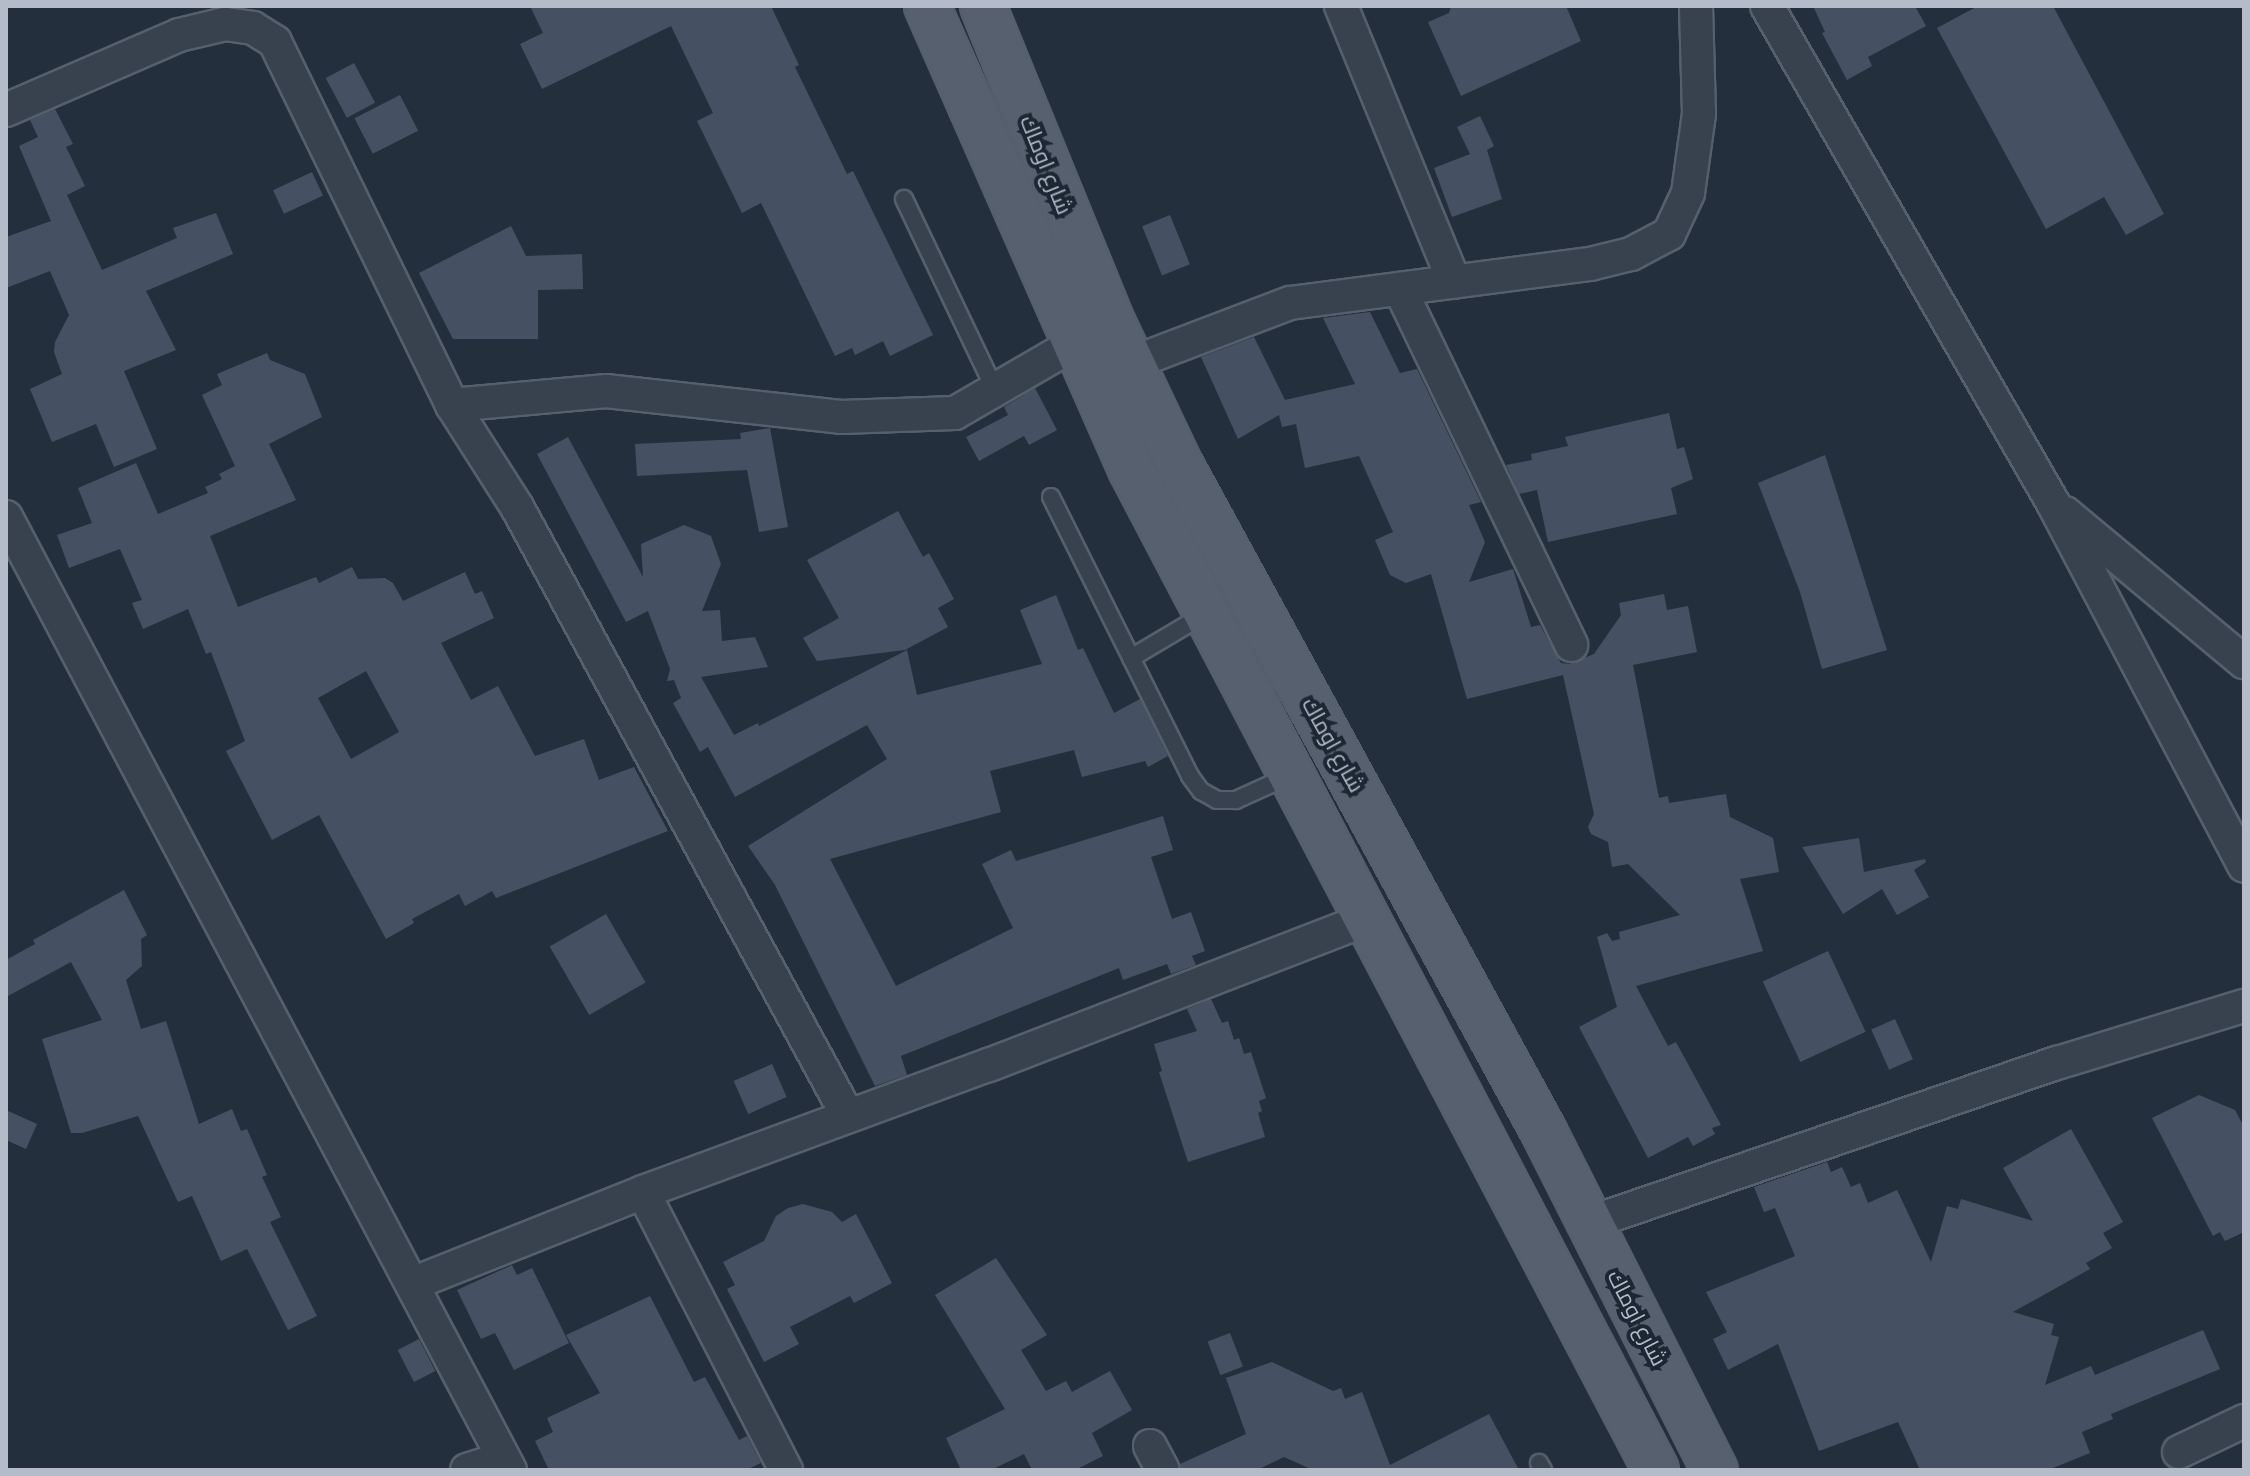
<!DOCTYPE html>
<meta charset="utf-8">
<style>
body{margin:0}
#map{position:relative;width:2250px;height:1476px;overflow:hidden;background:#242f3e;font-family:"DM Sans",Cairo,sans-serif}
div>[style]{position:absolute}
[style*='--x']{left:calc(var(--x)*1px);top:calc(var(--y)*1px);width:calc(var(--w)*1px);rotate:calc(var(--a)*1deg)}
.building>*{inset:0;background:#455162;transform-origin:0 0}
.roads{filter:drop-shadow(2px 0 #565f6c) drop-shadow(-2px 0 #565f6c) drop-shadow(0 2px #565f6c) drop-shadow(0 -2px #565f6c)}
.lane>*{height:16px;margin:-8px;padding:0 8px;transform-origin:8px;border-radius:8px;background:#38414e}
.street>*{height:32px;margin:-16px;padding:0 16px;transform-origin:16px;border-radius:16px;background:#38414e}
.primary>*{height:44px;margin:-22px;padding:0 22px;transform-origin:22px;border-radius:22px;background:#56606e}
span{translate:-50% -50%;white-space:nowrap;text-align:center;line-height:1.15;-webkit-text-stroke:8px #1d2633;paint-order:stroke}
.street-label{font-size:22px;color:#b4bcc9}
.frame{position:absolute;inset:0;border:8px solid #b4bcc9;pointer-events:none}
</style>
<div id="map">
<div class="building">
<div style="clip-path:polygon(530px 6px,771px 6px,799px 65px,795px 67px,847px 174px,853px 171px,933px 335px,890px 356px,883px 341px,855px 355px,852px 348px,835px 356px,761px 203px,742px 213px,697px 121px,713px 113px,671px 26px,542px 89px,520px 44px,543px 33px)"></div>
<div style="clip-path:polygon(1451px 6px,1566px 6px,1581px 41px,1461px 96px,1428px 22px,1449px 13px)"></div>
<div style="clip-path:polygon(1813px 6px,1915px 6px,1926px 26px,1868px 57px,1872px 66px,1847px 80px,1822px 33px,1825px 32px)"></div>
<div style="clip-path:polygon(1978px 6px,2053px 6px,2164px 214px,2126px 235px,2104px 197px,2046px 229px,1937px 28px)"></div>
<div style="left:354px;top:63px;width:45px;height:32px;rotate:62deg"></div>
<div style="left:400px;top:95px;width:40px;height:51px;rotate:63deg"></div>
<div style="clip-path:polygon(55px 109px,73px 144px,66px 147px,85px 186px,67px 195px,102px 270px,177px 238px,173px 228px,216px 213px,233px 254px,146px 291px,176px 350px,124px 371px,157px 449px,114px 467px,96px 424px,52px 442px,30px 389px,62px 374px,54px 352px,55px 342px,69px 315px,50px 271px,6px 288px,6px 237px,51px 221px,19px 146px,38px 137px,30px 120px)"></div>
<div style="clip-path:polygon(1480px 116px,1494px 146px,1487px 150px,1502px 199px,1452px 217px,1434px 168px,1470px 154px,1457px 127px)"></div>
<div style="left:312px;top:172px;width:26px;height:43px;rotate:65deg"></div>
<div style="left:1170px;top:215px;width:53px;height:30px;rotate:68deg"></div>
<div style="clip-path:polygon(511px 226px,526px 256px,582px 254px,583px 289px,538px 290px,538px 339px,453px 339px,419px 273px)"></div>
<div style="clip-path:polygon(1370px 312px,1400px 373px,1417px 369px,1481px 502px,1469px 505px,1485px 542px,1469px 582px,1513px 569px,1531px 627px,1540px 625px,1561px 663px,1569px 664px,1594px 654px,1621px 615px,1619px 603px,1664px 594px,1667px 610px,1688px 606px,1697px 652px,1633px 665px,1659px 798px,1668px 796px,1669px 803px,1726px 794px,1730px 817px,1773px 838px,1779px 872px,1740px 879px,1763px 951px,1636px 986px,1668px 1046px,1676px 1042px,1721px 1125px,1712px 1128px,1715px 1134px,1693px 1146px,1688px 1137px,1648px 1158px,1579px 1027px,1617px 1007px,1597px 937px,1607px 933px,1612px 941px,1620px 939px,1619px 932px,1680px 915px,1628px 864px,1612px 867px,1608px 842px,1591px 834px,1588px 827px,1594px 814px,1563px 675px,1467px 699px,1431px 574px,1406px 583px,1390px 575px,1375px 540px,1393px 532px,1359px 456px,1305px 468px,1296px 424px,1282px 427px,1279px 415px,1238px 439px,1201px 357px,1254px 337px,1285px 400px,1355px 384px,1323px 318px)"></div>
<div style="clip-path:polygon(evenodd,267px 353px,270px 360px,305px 374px,322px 417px,269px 444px,296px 500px,210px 536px,238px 607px,316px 577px,319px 583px,352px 567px,358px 579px,385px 578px,393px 583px,403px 601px,465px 572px,475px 594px,482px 591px,494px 618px,441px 643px,471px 700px,498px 686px,535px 756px,584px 739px,599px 780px,634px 767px,668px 831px,496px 898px,492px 891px,465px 906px,459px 894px,412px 919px,414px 923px,386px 939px,319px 815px,272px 840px,226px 751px,245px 741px,211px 652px,206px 654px,188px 609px,143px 629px,132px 603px,142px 600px,120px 549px,69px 568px,57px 535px,92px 523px,78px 488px,136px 463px,158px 514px,208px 493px,205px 487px,222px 479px,219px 474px,235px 466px,202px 395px,222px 385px,217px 374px,267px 353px,366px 671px,399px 732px,351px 759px,318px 698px,366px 671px)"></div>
<div style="clip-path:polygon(1035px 388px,1057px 430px,1029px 445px,1024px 436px,979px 461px,966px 437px,1008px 415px,1004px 407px)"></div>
<div style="clip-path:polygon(1669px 413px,1677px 449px,1684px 447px,1693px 479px,1671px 488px,1677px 514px,1548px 542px,1537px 490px,1519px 494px,1506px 465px,1532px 460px,1531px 454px,1568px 446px,1565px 437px)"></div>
<div style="clip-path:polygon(770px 428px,788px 527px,759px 532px,747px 470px,637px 476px,635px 444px,741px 439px,740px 433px)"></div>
<div style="clip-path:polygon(568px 437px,643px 577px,641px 544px,684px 525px,711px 536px,721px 564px,702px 611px,720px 610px,722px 641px,755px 637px,768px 667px,701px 677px,734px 735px,758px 723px,759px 726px,907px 650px,917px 695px,1042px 664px,1020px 610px,1056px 595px,1078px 650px,1083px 648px,1114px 713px,1140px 699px,1168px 756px,1148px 767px,1145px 761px,1082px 777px,1074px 750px,990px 771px,1001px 812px,830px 859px,896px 986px,1013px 928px,982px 864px,1011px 850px,1016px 861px,1163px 816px,1173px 850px,1151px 857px,1172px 919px,1191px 912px,1205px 951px,1192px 956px,1196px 965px,1171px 974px,1167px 964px,1123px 980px,1119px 968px,901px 1056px,907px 1075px,875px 1086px,775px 885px,748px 846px,887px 759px,867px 725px,735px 797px,708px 747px,700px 752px,673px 703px,681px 698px,674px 680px,667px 681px,670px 669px,648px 611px,626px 622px,537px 454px)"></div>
<div style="clip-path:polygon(1825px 455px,1887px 650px,1822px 669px,1800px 592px,1758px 483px)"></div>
<div style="clip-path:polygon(898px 511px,923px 557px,929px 553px,954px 599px,938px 608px,948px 627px,905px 650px,817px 661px,803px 638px,839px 618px,807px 560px)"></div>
<div style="clip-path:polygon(1859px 838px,1864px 872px,1925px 859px,1926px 862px,1914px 870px,1929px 897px,1897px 915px,1882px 889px,1843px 914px,1802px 847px)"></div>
<div style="clip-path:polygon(124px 890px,147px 935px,141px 939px,142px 966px,126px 980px,141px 1029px,166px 1021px,199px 1124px,232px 1109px,241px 1131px,247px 1129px,267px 1175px,262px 1177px,281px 1217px,270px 1222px,317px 1316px,288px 1330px,247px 1249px,221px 1261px,192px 1196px,178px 1202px,138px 1116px,82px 1133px,71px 1133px,42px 1039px,102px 1020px,71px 962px,6px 997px,6px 960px,35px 944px,33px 940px)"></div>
<div style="left:606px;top:914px;width:79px;height:65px;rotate:60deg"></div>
<div style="left:1828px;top:951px;width:89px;height:72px;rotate:65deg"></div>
<div style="clip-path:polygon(1211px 999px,1222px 1023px,1228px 1021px,1234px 1040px,1239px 1038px,1244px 1054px,1251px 1052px,1266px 1098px,1259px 1101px,1262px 1111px,1258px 1113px,1265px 1137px,1188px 1162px,1159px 1072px,1162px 1071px,1154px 1044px,1197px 1031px,1187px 1009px)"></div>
<div style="left:1895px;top:1019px;width:44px;height:26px;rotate:66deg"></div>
<div style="left:772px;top:1064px;width:36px;height:42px;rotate:66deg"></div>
<div style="clip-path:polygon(2199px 1095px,2235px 1110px,2244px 1127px,2244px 1232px,2225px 1241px,2220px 1232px,2213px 1236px,2152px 1118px)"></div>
<div style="clip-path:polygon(6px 1110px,37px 1124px,26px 1149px,6px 1140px)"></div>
<div style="clip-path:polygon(2071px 1129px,2123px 1222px,2103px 1233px,2112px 1248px,2086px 1263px,2090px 1269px,2013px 1312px,2054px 1324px,2051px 1335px,2059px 1337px,2045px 1385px,2091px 1366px,2095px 1375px,2203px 1330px,2220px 1369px,2111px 1414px,2113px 1419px,2082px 1432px,2090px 1453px,2048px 1470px,1920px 1470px,1898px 1422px,1819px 1451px,1778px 1344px,1728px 1370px,1713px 1339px,1727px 1332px,1706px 1292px,1795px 1256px,1775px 1208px,1764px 1212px,1754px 1187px,1827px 1162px,1831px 1172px,1842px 1167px,1851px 1187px,1860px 1183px,1868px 1203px,1897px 1190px,1931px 1262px,1947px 1206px,1958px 1209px,1961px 1199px,2033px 1221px,2003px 1168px)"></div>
<div style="clip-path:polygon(803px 1204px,832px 1212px,842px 1222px,856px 1214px,892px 1283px,854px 1303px,850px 1296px,790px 1327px,799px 1344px,764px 1362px,727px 1289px,735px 1285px,723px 1262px,764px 1241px,776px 1216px,788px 1208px)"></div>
<div style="clip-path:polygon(996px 1258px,1047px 1335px,1021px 1350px,1046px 1391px,1066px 1381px,1072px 1392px,1110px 1371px,1132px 1410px,1092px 1433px,1103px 1456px,1075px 1470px,1032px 1470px,1024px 1454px,991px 1470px,961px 1470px,946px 1438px,1005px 1409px,935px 1295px)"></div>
<div style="clip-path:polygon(512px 1265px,517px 1275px,532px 1268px,569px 1343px,514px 1370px,495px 1333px,481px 1339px,457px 1290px)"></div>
<div style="clip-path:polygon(650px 1296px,694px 1382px,705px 1377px,739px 1440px,747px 1436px,761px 1463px,746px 1470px,549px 1470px,535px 1441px,553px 1432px,547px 1418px,600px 1393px,566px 1335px)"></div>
<div style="left:1230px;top:1333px;width:36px;height:24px;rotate:69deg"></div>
<div style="left:419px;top:1339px;width:36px;height:24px;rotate:63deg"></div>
<div style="clip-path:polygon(1272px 1362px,1333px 1391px,1341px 1388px,1345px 1399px,1362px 1392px,1390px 1465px,1489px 1414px,1519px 1470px,1313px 1470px,1284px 1457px,1257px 1470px,1182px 1470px,1180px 1464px,1246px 1434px,1226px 1378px)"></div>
</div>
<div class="roads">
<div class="lane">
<div style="--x:904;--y:199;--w:212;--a:64.5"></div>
<div style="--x:1051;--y:497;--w:312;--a:63.5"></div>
<div style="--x:1190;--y:776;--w:19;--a:54"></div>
<div style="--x:1201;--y:791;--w:18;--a:29"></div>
<div style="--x:1217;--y:800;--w:19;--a:0"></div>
<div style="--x:1236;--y:800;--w:60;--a:-24.4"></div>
<div style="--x:1131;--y:658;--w:86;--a:-30.7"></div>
<div style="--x:1539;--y:1463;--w:8;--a:60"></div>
</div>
<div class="street">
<div style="--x:1341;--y:6;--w:298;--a:67.7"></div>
<div style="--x:1767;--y:6;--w:573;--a:60.08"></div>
<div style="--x:2053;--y:503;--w:410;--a:62.2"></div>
<div style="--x:6;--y:110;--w:189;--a:-23.4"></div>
<div style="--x:179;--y:35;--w:47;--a:-13.4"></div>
<div style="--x:225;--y:24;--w:28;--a:8"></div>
<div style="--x:253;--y:28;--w:26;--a:32"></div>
<div style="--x:275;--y:42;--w:404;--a:64"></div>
<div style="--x:452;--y:405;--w:121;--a:57.5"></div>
<div style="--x:517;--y:507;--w:693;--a:61.48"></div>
<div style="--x:1400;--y:289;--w:395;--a:64.3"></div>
<div style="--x:1132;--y:363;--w:169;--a:-20.8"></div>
<div style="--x:1290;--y:303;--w:303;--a:-7.4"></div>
<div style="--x:1590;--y:264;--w:42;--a:-13.7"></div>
<div style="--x:1631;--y:254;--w:43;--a:-27.8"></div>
<div style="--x:1669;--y:234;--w:45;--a:-65.1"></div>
<div style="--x:1688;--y:193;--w:80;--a:-82.1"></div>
<div style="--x:1699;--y:114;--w:108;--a:-91.6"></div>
<div style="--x:452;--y:405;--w:155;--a:-5.2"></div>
<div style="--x:606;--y:391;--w:236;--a:6.3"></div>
<div style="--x:841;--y:417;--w:114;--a:-2"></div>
<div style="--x:955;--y:413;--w:138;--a:-30.1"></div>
<div style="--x:2065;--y:513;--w:233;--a:39.8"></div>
<div style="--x:6;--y:517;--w:1078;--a:62.13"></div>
<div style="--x:643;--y:1192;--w:313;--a:62.8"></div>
<div style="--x:1589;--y:1223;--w:495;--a:-18.9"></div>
<div style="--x:2057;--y:1063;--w:195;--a:-17"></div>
<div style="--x:412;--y:1284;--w:249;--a:-21.7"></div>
<div style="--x:643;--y:1192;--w:369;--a:-20.2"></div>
<div style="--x:989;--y:1065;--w:407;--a:-21.1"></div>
<div style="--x:1150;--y:1446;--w:27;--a:62"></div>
<div style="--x:2179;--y:1452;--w:72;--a:-25.5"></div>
<div style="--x:467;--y:1470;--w:38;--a:-18"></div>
</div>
<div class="primary">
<div style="--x:927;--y:6;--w:506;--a:66.22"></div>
<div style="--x:1131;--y:469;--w:1130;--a:62.32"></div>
<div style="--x:983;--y:6;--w:344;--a:67.8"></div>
<div style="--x:1113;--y:324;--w:154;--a:64.6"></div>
<div style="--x:1179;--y:463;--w:762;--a:61.38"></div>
<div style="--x:1544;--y:1132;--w:379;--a:63.2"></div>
</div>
</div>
<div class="street-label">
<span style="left:1046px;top:165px;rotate:68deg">شارع اوماك</span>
<span style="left:1333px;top:745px;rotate:61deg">شارع اوماك</span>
<span style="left:1637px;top:1318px;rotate:63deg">شارع اوماك</span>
</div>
<div class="frame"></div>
</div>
